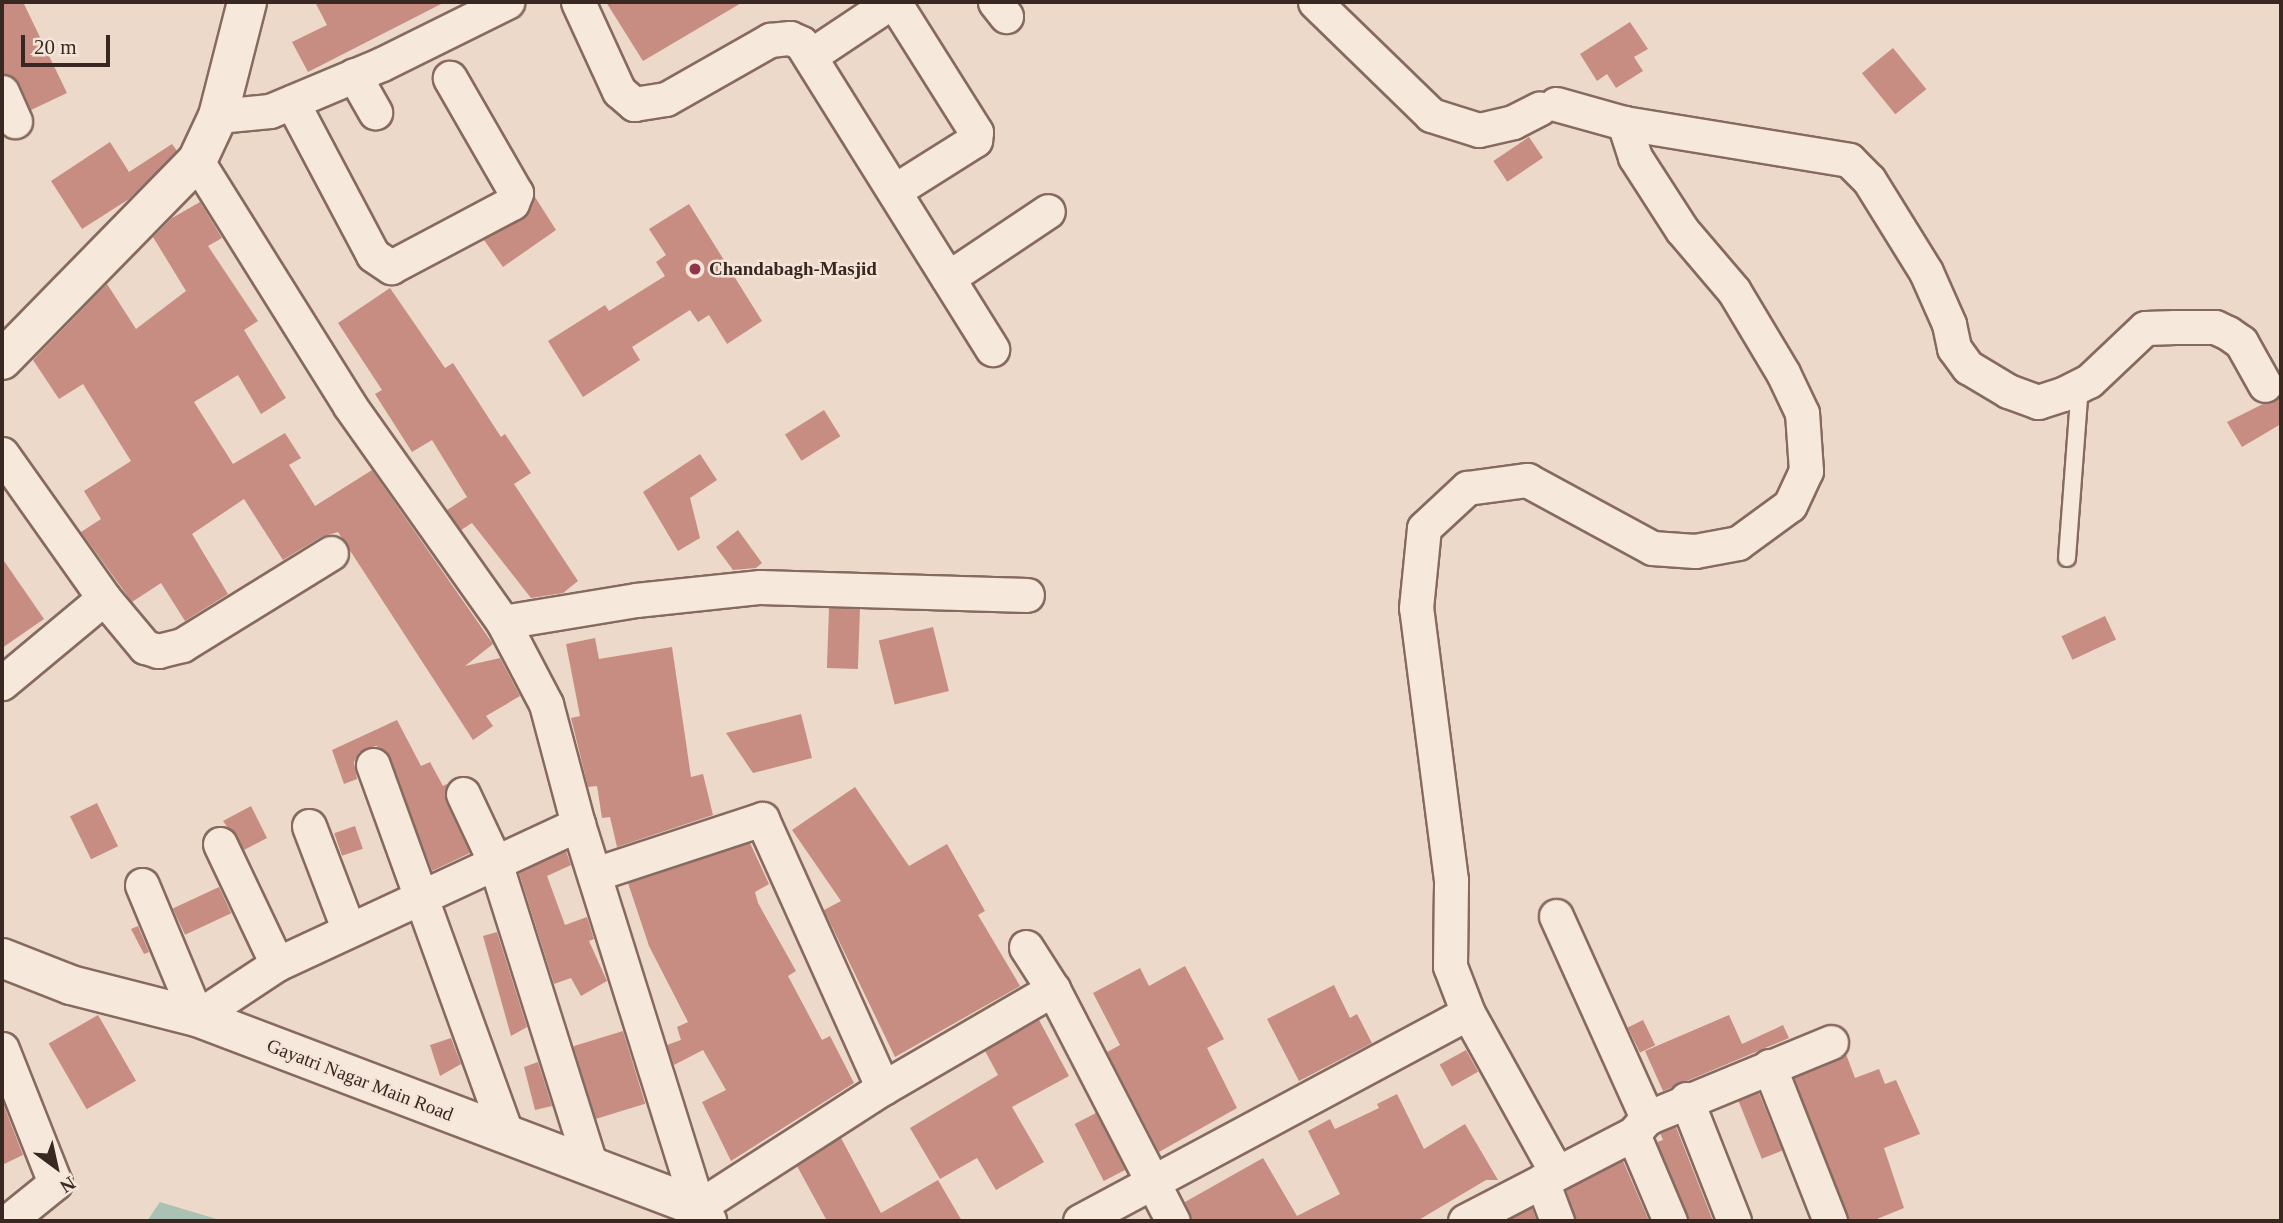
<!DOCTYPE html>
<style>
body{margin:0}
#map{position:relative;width:2283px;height:1223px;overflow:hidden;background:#ecd9c9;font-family:"Times New Roman",serif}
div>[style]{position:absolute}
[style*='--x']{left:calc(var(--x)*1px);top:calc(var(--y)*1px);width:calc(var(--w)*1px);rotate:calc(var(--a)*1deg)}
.water>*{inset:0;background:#aac1b4}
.building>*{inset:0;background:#c78d82;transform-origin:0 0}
.roads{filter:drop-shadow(2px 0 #876a5f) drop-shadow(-2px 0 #876a5f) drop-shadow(0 2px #876a5f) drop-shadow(0 -2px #876a5f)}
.service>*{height:16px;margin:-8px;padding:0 8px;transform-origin:8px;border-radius:8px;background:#f7e8dc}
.minor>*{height:33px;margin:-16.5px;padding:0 16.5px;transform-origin:16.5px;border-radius:16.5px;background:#f7e8dc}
.tertiary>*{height:38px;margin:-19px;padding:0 19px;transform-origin:19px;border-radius:19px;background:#f7e8dc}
.dots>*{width:19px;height:19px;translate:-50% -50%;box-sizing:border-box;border:4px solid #f4e5d8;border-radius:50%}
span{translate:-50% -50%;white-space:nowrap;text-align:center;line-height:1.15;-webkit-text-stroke:5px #f4e5d8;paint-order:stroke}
.poi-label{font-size:19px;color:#392721;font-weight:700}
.left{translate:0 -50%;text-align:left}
.street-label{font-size:19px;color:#392721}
.frame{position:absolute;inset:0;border:4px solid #392721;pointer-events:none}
.north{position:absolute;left:21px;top:1132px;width:70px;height:70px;-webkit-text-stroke:5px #f4e5d8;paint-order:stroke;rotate:147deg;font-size:19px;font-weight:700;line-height:28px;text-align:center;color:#392721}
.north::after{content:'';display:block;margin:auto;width:24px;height:32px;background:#392721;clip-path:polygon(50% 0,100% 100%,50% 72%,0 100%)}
.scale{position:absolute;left:21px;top:35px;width:89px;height:32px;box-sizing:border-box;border:4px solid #392721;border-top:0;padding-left:9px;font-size:21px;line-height:24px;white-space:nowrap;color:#392721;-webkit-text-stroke:5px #f4e5d8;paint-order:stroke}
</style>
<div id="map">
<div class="water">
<div style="clip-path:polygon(160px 1202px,223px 1221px,147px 1221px)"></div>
</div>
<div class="building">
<div style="clip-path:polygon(2px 2px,23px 2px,67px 93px,31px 110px,19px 84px,2px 73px)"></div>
<div style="clip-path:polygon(315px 2px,445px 2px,308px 72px,292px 42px,327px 25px)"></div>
<div style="clip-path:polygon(606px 2px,743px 2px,643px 61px)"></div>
<div style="clip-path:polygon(1630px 22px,1648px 49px,1634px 57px,1643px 71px,1616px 88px,1607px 74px,1597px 81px,1580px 54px)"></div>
<div style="left:1893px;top:48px;width:53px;height:40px;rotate:51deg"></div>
<div style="left:1529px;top:137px;width:25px;height:43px;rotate:56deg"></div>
<div style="clip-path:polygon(110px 142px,129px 172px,172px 144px,177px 151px,129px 199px,82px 229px,51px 181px)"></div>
<div style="clip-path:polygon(535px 197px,556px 230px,503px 267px,484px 240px,522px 219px)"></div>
<div style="clip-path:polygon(200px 202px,222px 238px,208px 246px,258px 321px,244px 330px,286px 398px,261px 414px,238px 375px,194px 402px,233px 464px,285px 433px,301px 458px,289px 465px,315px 506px,372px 470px,493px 644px,465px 666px,500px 658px,520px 696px,486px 716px,493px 726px,473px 740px,338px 532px,321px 537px,283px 560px,244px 499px,192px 534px,228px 594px,185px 621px,161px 583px,132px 602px,81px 532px,101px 519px,84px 491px,131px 461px,83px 384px,59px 399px,33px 360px,107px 284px,136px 329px,186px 291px,153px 237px,172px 218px)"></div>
<div style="clip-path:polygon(689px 204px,762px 321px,727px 344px,709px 315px,698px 322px,690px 310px,632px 347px,640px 360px,583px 397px,548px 341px,605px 305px,609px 311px,665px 276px,656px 262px,666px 255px,649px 229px)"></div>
<div style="clip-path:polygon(390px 288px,445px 368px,453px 363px,501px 437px,505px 434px,531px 473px,514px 484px,578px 581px,563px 593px,531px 598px,472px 523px,461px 530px,447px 510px,467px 497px,432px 440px,412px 452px,375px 394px,382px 390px,338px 323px)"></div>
<div style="clip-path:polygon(2281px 395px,2281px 424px,2242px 447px,2227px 422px)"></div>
<div style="left:824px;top:410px;width:31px;height:46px;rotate:58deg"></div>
<div style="clip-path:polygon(700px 454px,717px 480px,690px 498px,700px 538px,678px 551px,643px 492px)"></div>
<div style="clip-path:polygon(738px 530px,762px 563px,756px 568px,733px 570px,716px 547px)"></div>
<div style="clip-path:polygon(2px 558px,44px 619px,2px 648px)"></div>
<div style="left:829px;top:608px;width:31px;height:60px;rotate:2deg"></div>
<div style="left:2105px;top:616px;width:26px;height:48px;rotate:65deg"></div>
<div style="left:933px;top:627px;width:66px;height:56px;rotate:76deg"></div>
<div style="clip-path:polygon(595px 638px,599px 659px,672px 647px,691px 777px,703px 774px,713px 815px,617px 847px,610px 817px,602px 818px,597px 786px,588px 787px,571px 718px,580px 716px,566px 644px)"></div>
<div style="clip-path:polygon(801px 714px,812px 758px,753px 773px,726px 733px)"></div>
<div style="clip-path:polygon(397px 720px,421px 766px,430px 762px,443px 786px,447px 784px,446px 802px,470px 853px,432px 871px,386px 751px,376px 746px,359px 752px,354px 762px,357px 779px,344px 784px,332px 750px)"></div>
<div style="clip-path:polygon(855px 787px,909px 866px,947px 844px,985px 911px,978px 915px,1020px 986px,895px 1057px,824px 910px,841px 901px,792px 830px)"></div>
<div style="left:97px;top:803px;width:48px;height:30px;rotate:64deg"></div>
<div style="clip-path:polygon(251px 806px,267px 838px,244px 850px,223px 821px)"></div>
<div style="left:355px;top:826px;width:24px;height:22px;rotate:71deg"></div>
<div style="clip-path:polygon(750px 843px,769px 884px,755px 892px,758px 903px,796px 971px,788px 976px,822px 1040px,830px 1036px,854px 1083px,731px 1161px,702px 1102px,726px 1090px,703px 1050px,674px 1065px,667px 1045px,681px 1040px,677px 1027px,688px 1022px,649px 946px,628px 883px)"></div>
<div style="clip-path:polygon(566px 851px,571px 865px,547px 876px,565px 925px,587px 917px,594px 939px,589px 941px,607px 981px,581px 996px,571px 978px,554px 984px,519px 873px)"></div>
<div style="left:219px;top:887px;width:29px;height:51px;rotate:65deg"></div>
<div style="clip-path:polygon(138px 926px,149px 952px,144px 954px,131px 929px)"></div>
<div style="clip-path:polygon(497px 932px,527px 1027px,511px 1036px,483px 936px)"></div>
<div style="clip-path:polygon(1185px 966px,1224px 1039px,1207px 1048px,1237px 1108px,1159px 1152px,1107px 1052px,1120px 1045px,1093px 993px,1140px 968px,1149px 986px)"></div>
<div style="clip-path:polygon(1334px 985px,1350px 1018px,1357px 1014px,1372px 1043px,1299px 1081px,1267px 1019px)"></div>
<div style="left:98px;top:1015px;width:76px;height:57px;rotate:60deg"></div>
<div style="clip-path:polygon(1729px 1015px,1742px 1044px,1783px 1025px,1789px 1038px,1663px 1091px,1645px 1051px)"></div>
<div style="clip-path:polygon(1039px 1020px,1069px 1076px,1012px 1107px,1044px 1162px,996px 1190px,977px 1158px,940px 1179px,910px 1128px,998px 1075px,985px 1051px)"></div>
<div style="left:1643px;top:1020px;width:28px;height:17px;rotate:64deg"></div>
<div style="left:623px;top:1031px;width:76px;height:52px;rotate:73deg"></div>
<div style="clip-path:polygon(451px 1038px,461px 1064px,440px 1076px,430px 1045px)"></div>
<div style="left:1466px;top:1050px;width:25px;height:30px;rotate:61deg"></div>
<div style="clip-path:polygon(1846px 1054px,1855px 1078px,1879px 1069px,1885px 1084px,1896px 1080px,1920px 1134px,1884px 1148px,1904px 1208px,1872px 1221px,1849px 1221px,1794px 1078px)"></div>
<div style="clip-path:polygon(538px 1062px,552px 1106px,535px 1110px,524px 1067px)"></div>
<div style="left:1759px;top:1093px;width:62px;height:22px;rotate:68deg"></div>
<div style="clip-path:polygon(1397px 1094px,1424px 1149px,1465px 1124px,1498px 1180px,1486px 1180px,1417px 1221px,1192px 1221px,1185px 1202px,1263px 1158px,1297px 1216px,1340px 1194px,1308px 1131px,1330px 1119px,1335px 1129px,1379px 1108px,1377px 1104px)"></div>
<div style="clip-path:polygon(2px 1101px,23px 1155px,2px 1165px)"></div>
<div style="left:1096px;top:1113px;width:64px;height:24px;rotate:63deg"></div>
<div style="clip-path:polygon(1676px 1127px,1713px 1221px,1689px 1221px,1657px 1142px,1663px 1140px,1660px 1133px)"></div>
<div style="clip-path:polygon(841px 1138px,881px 1213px,938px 1180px,962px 1221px,827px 1221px,797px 1166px)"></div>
<div style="clip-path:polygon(1623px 1161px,1649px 1221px,1576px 1221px,1566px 1190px)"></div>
<div style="clip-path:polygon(1532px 1208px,1537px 1221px,1506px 1221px)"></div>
</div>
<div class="roads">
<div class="service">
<div style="--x:2067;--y:558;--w:172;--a:-85.7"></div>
</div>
<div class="minor">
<div style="--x:578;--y:2;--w:98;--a:65.3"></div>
<div style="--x:619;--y:91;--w:20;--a:41"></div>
<div style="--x:634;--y:104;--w:32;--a:-9"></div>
<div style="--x:666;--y:99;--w:120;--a:-29.6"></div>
<div style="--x:770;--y:40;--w:20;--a:-6"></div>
<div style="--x:790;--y:38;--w:12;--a:24"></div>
<div style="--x:801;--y:43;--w:361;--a:58"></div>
<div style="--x:995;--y:2;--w:18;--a:52"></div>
<div style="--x:1315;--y:2;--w:162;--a:44.2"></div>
<div style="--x:1431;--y:115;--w:50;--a:17.4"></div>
<div style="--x:1479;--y:130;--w:35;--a:-13"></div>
<div style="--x:1513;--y:122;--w:30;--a:-27"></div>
<div style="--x:810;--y:56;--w:97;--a:-33.7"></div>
<div style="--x:354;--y:75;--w:43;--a:60.4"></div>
<div style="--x:2;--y:92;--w:32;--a:66"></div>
<div style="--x:292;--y:102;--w:173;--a:62.1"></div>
<div style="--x:373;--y:255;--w:22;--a:34"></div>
<div style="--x:391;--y:267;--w:137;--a:-27.9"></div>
<div style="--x:512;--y:203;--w:11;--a:-68"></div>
<div style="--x:516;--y:193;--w:133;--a:-119.9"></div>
<div style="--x:1556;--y:104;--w:71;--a:15.6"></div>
<div style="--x:1624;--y:123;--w:228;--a:9.3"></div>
<div style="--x:1849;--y:160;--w:28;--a:45"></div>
<div style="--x:1869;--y:180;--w:108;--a:58.2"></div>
<div style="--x:1926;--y:272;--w:57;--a:66.1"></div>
<div style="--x:1949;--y:324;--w:25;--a:78"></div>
<div style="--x:1954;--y:348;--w:24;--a:54"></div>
<div style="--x:1968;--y:367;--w:47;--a:31"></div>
<div style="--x:2008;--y:391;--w:32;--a:20"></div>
<div style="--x:2038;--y:402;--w:26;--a:-18"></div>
<div style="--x:2063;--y:394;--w:29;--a:-27"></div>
<div style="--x:2089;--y:381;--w:77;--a:-43.4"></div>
<div style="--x:2145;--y:328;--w:30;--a:-2"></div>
<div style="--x:2175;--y:327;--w:40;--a:0"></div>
<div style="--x:2215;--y:327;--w:14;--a:25"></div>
<div style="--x:2228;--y:333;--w:16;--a:35"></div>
<div style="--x:2241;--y:342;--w:49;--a:60.8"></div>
<div style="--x:218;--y:116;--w:52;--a:-5.5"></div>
<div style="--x:270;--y:111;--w:121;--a:-22.8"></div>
<div style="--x:382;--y:64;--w:140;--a:-26.4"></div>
<div style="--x:197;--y:161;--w:289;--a:58"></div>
<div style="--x:350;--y:406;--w:265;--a:54.7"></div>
<div style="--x:503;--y:622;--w:93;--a:62.3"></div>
<div style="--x:546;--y:704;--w:124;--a:75.1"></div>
<div style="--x:578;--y:824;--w:401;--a:72.6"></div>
<div style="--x:698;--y:1207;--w:220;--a:-32.8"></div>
<div style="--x:883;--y:1088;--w:197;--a:-30.2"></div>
<div style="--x:894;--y:191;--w:96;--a:-32.2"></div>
<div style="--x:975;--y:140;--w:8;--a:-83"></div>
<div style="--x:976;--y:132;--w:154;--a:-122.2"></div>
<div style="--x:948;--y:278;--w:120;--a:-33.8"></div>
<div style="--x:2;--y:454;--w:176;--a:54.7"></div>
<div style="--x:104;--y:598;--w:133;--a:140.2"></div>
<div style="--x:104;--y:598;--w:64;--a:50.1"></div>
<div style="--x:145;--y:647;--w:14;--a:17"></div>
<div style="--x:158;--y:651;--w:25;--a:-14"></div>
<div style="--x:182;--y:645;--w:175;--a:-31.7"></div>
<div style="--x:503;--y:622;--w:135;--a:-9.4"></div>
<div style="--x:636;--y:600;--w:125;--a:-6"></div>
<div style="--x:760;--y:587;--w:267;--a:1.7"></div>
<div style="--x:373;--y:765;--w:394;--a:70.1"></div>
<div style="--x:463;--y:794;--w:75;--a:64.8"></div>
<div style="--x:495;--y:862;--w:320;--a:72.5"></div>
<div style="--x:309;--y:826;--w:109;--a:69.1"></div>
<div style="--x:220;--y:844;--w:133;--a:64.6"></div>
<div style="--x:595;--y:874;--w:176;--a:-18.2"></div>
<div style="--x:762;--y:819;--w:295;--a:65.8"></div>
<div style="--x:142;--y:885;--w:143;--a:67.4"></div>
<div style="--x:197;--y:1017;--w:96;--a:-33.5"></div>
<div style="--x:277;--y:964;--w:332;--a:-24.9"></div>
<div style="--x:1556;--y:916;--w:222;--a:65.7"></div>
<div style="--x:1026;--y:947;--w:50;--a:57.3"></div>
<div style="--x:1053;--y:989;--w:261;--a:62.7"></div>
<div style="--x:1468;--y:1013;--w:50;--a:-111"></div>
<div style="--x:1450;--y:966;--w:86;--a:-89.3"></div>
<div style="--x:1451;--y:880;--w:274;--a:-97.3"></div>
<div style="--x:1416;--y:608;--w:80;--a:-84.3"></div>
<div style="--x:1424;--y:528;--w:59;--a:-42.9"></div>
<div style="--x:1467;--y:488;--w:61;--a:-7.6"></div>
<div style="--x:1527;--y:480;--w:142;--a:28.5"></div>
<div style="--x:1652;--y:548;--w:43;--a:4"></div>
<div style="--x:1695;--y:551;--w:44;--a:-10.5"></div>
<div style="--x:1738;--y:543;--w:64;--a:-36.2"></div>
<div style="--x:1790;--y:505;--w:38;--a:-65"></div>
<div style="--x:1806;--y:471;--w:58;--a:-93.9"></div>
<div style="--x:1802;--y:413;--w:44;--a:-115.4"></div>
<div style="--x:1783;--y:373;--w:96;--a:-120.9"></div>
<div style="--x:1734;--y:291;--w:80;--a:-130.4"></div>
<div style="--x:1682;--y:230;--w:87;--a:-122.8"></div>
<div style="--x:1635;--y:157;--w:36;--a:-108"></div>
<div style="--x:2;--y:1049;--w:144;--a:68.4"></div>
<div style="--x:55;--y:1183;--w:60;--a:141"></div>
<div style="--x:1769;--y:1066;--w:167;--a:68.5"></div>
<div style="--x:1686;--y:1099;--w:131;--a:68.5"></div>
<div style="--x:1633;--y:1134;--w:95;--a:67"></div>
<div style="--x:1542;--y:1181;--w:43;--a:69.4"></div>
<div style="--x:1080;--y:1221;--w:440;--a:-28.2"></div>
<div style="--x:1468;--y:1013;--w:182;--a:61"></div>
<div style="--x:1465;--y:1221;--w:189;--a:-27.4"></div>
<div style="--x:1633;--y:1134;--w:21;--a:-49"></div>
<div style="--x:1647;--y:1118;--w:199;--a:-22.4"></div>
</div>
<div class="tertiary">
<div style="--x:2;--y:360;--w:279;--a:-45.6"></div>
<div style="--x:197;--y:161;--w:50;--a:-65"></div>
<div style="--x:218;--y:116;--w:118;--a:-75.7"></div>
<div style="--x:2;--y:958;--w:74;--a:21.4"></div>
<div style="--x:71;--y:985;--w:130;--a:14.3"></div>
<div style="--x:197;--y:1017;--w:536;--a:20.77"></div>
<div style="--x:698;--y:1207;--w:17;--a:57"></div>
</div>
</div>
<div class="dots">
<div style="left:695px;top:269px;background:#92334c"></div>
</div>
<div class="poi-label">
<span class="left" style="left:709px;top:269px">Chandabagh-Masjid</span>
</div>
<div class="street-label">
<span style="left:360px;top:1080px;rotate:21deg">Gayatri Nagar Main Road</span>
</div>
<div class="frame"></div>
<div class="north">N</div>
<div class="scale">20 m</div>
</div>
